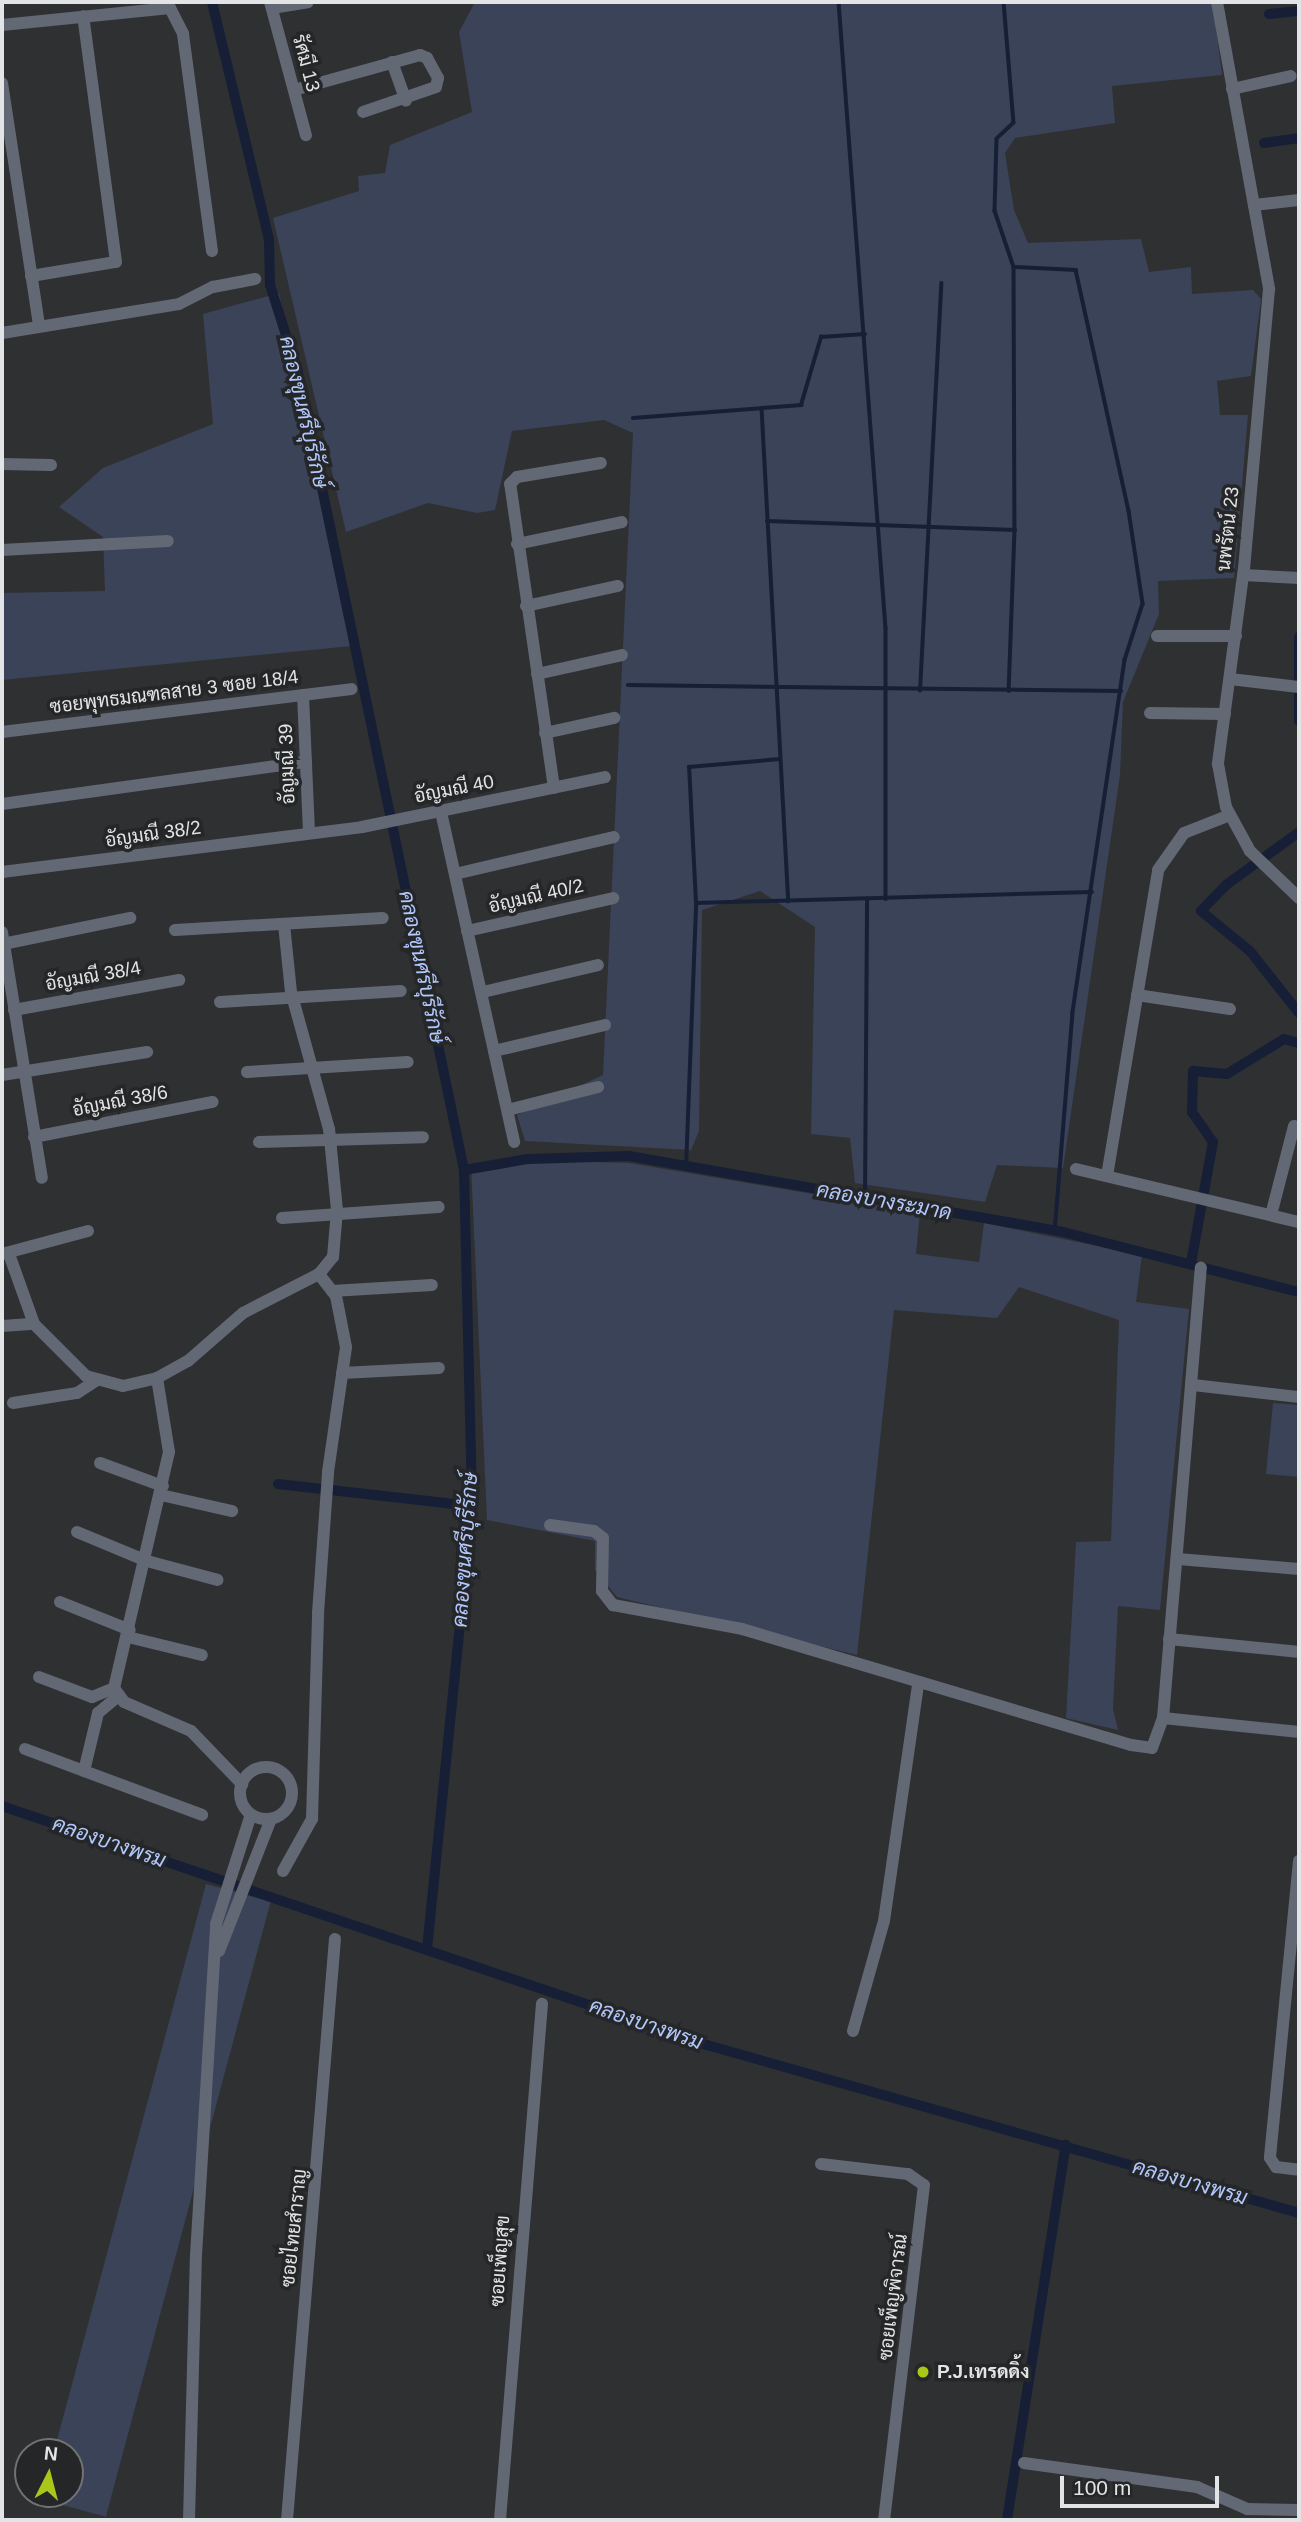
<!DOCTYPE html>
<meta charset="utf-8">
<style>
body{margin:0}
#map{position:relative;width:1301px;height:2522px;overflow:hidden;background:#2f3032;font-family:Arial,Sarabun,sans-serif}
div>[style]{position:absolute}
[style*='--x']{left:calc(var(--x)*1px);top:calc(var(--y)*1px);width:calc(var(--w)*1px);rotate:calc(var(--a)*1deg)}
.green>*{inset:0;background:#3a4358;transform-origin:0 0}
.stream>*{height:3.5px;margin:-1.75px;padding:0 1.75px;transform-origin:1.75px;border-radius:1.75px;background:#161f36}
.canal>*{height:10px;margin:-5px;padding:0 5px;transform-origin:5px;border-radius:5px;background:#161f36}
.minor>*{height:12px;margin:-6px;padding:0 6px;transform-origin:6px;border-radius:6px;background:#636875}
.minor>.ring{margin:-6px;padding:0;box-sizing:content-box;background:none;border:12px solid #636875;border-radius:50%}
.dots>*{width:19px;height:19px;translate:-50% -50%;box-sizing:border-box;border:4px solid #252628;border-radius:50%}
span{translate:-50% -50%;white-space:nowrap;text-align:center;line-height:1.15;-webkit-text-stroke:7px #252628;paint-order:stroke}
.street-label{font-size:19px;color:#e3e4e6}
.poi-label{font-size:19px;color:#e3e4e6;font-weight:700}
.left{translate:0 -50%;text-align:left}
.water-label{font-size:21px;color:#b2c8fc;font-style:italic}
.frame{position:absolute;inset:0;border:4px solid #e3e4e6;pointer-events:none}
.north{position:absolute;left:14px;top:2438px;width:70px;height:70px;box-sizing:border-box;background:#252628;border:2px solid #717274;border-radius:50%;rotate:6deg;font-size:19px;font-weight:700;line-height:28px;text-align:center;color:#e3e4e6}
.north::after{content:'';display:block;margin:auto;width:24px;height:32px;background:#aac719;clip-path:polygon(50% 0,100% 100%,50% 72%,0 100%)}
.scale{position:absolute;left:1060px;top:2476px;width:159px;height:32px;box-sizing:border-box;border:4px solid #e3e4e6;border-top:0;padding-left:9px;font-size:21px;line-height:24px;white-space:nowrap;color:#e3e4e6;-webkit-text-stroke:5px #252628;paint-order:stroke}
</style>
<div id="map">
<div class="green">
<div style="clip-path:polygon(475px 2px,1213px 2px,1222px 75px,1112px 86px,1115px 123px,1015px 138px,1005px 153px,1014px 210px,1028px 243px,1141px 239px,1149px 272px,1191px 267px,1192px 294px,1253px 290px,1261px 299px,1251px 376px,1217px 381px,1220px 415px,1248px 415px,1234px 578px,1158px 581px,1159px 614px,1123px 702px,1120px 775px,1063px 1168px,997px 1165px,985px 1202px,855px 1183px,850px 1138px,811px 1134px,815px 927px,760px 891px,702px 910px,699px 1131px,691px 1150px,525px 1141px,517px 1115px,603px 1075px,633px 433px,604px 420px,512px 431px,495px 510px,477px 513px,428px 503px,346px 532px,273px 218px,359px 191px,358px 176px,385px 173px,390px 145px,472px 112px,459px 32px)"></div>
<div style="clip-path:polygon(279px 293px,352px 646px,2px 680px,2px 593px,105px 591px,103px 537px,59px 507px,103px 468px,213px 424px,203px 314px)"></div>
<div style="clip-path:polygon(556px 1161px,629px 1163px,920px 1212px,916px 1254px,979px 1262px,984px 1223px,1142px 1255px,1136px 1302px,1189px 1309px,1160px 1610px,1118px 1606px,1113px 1709px,1118px 1730px,1066px 1718px,1076px 1542px,1111px 1541px,1119px 1320px,1019px 1287px,997px 1318px,894px 1310px,857px 1655px,617px 1597px,595px 1570px,595px 1541px,487px 1520px,471px 1165px)"></div>
<div style="clip-path:polygon(1273px 1403px,1299px 1405px,1299px 1477px,1266px 1474px)"></div>
<div style="left:206px;top:1884px;width:67px;height:637px;rotate:15deg"></div>
</div>
<div class="stream">
<div style="--x:839;--y:2;--w:628;--a:85.71"></div>
<div style="--x:886;--y:628;--w:271;--a:90"></div>
<div style="--x:1004;--y:2;--w:121;--a:85.3"></div>
<div style="--x:1014;--y:123;--w:23;--a:137"></div>
<div style="--x:997;--y:139;--w:72;--a:91.6"></div>
<div style="--x:995;--y:211;--w:59;--a:71.3"></div>
<div style="--x:1014;--y:267;--w:62;--a:2.8"></div>
<div style="--x:1076;--y:270;--w:247;--a:77.6"></div>
<div style="--x:1129;--y:511;--w:94;--a:81.4"></div>
<div style="--x:1143;--y:604;--w:59;--a:107.8"></div>
<div style="--x:1125;--y:660;--w:357;--a:98.4"></div>
<div style="--x:1073;--y:1013;--w:219;--a:94.7"></div>
<div style="--x:1014;--y:267;--w:263;--a:89.8"></div>
<div style="--x:762;--y:408;--w:494;--a:86.9"></div>
<div style="--x:633;--y:418;--w:169;--a:-4.4"></div>
<div style="--x:801;--y:405;--w:71;--a:-73.6"></div>
<div style="--x:821;--y:337;--w:44;--a:-3.9"></div>
<div style="--x:767;--y:521;--w:248;--a:2.1"></div>
<div style="--x:1015;--y:530;--w:161;--a:92.1"></div>
<div style="--x:628;--y:685;--w:493;--a:0.7"></div>
<div style="--x:920;--y:691;--w:408;--a:-87"></div>
<div style="--x:696;--y:903;--w:396;--a:-1.6"></div>
<div style="--x:686;--y:1168;--w:265;--a:-87.8"></div>
<div style="--x:696;--y:903;--w:136;--a:-92.9"></div>
<div style="--x:689;--y:767;--w:91;--a:-5"></div>
<div style="--x:865;--y:1199;--w:300;--a:-89.6"></div>
</div>
<div class="canal">
<div style="--x:212;--y:2;--w:244;--a:76.5"></div>
<div style="--x:269;--y:239;--w:46;--a:88.8"></div>
<div style="--x:270;--y:285;--w:92;--a:72.3"></div>
<div style="--x:298;--y:373;--w:814;--a:78.23"></div>
<div style="--x:464;--y:1170;--w:336;--a:88.6"></div>
<div style="--x:472;--y:1506;--w:445;--a:95.8"></div>
<div style="--x:1269;--y:14;--w:30;--a:-6"></div>
<div style="--x:1264;--y:143;--w:35;--a:-8"></div>
<div style="--x:1299;--y:637;--w:84;--a:90"></div>
<div style="--x:1299;--y:832;--w:90;--a:144"></div>
<div style="--x:1226;--y:885;--w:36;--a:134"></div>
<div style="--x:1201;--y:911;--w:63;--a:39.2"></div>
<div style="--x:1250;--y:951;--w:79;--a:51.7"></div>
<div style="--x:464;--y:1170;--w:65;--a:-9.8"></div>
<div style="--x:528;--y:1159;--w:101;--a:-1.7"></div>
<div style="--x:629;--y:1156;--w:441;--a:9.9"></div>
<div style="--x:1063;--y:1232;--w:244;--a:14.3"></div>
<div style="--x:1191;--y:1263;--w:123;--a:-79.7"></div>
<div style="--x:1213;--y:1142;--w:37;--a:-125"></div>
<div style="--x:1192;--y:1112;--w:41;--a:-88.6"></div>
<div style="--x:1193;--y:1071;--w:34;--a:5"></div>
<div style="--x:1227;--y:1074;--w:67;--a:-31.6"></div>
<div style="--x:1284;--y:1039;--w:16;--a:15"></div>
<div style="--x:278;--y:1484;--w:195;--a:6.5"></div>
<div style="--x:2;--y:1806;--w:744;--a:18.73"></div>
<div style="--x:707;--y:2045;--w:615;--a:15.84"></div>
<div style="--x:1007;--y:2520;--w:380;--a:-81.1"></div>
</div>
<div class="minor">
<div style="--x:270;--y:2;--w:138;--a:74.9"></div>
<div style="--x:1217;--y:2;--w:292;--a:79.7"></div>
<div style="--x:1269;--y:289;--w:280;--a:95.1"></div>
<div style="--x:1244;--y:568;--w:198;--a:97.6"></div>
<div style="--x:1218;--y:764;--w:44;--a:79.5"></div>
<div style="--x:1226;--y:807;--w:50;--a:61.4"></div>
<div style="--x:1250;--y:851;--w:68;--a:43.8"></div>
<div style="--x:272;--y:8;--w:36;--a:-9"></div>
<div style="--x:2;--y:25;--w:169;--a:-5.8"></div>
<div style="--x:170;--y:8;--w:29;--a:63"></div>
<div style="--x:183;--y:34;--w:219;--a:82.4"></div>
<div style="--x:392;--y:62;--w:41;--a:70.3"></div>
<div style="--x:2;--y:83;--w:246;--a:81.3"></div>
<div style="--x:1232;--y:89;--w:60;--a:-12.4"></div>
<div style="--x:294;--y:90;--w:131;--a:-15.5"></div>
<div style="--x:420;--y:55;--w:8;--a:23"></div>
<div style="--x:427;--y:58;--w:23;--a:61"></div>
<div style="--x:438;--y:78;--w:9;--a:103"></div>
<div style="--x:436;--y:87;--w:77;--a:161.1"></div>
<div style="--x:1254;--y:205;--w:45;--a:-6.3"></div>
<div style="--x:31;--y:276;--w:86;--a:-9.4"></div>
<div style="--x:116;--y:262;--w:248;--a:-97.6"></div>
<div style="--x:2;--y:333;--w:179;--a:-9.3"></div>
<div style="--x:179;--y:304;--w:38;--a:-27"></div>
<div style="--x:213;--y:287;--w:43;--a:-10.8"></div>
<div style="--x:2;--y:464;--w:49;--a:1.2"></div>
<div style="--x:517;--y:544;--w:107;--a:-11.8"></div>
<div style="--x:2;--y:550;--w:166;--a:-3.1"></div>
<div style="--x:1243;--y:575;--w:56;--a:3.1"></div>
<div style="--x:526;--y:606;--w:94;--a:-12.3"></div>
<div style="--x:1157;--y:636;--w:79;--a:0"></div>
<div style="--x:537;--y:674;--w:87;--a:-12.6"></div>
<div style="--x:1230;--y:679;--w:69;--a:6.6"></div>
<div style="--x:303;--y:695;--w:137;--a:87.5"></div>
<div style="--x:1150;--y:713;--w:75;--a:0.8"></div>
<div style="--x:2;--y:732;--w:352;--a:-7"></div>
<div style="--x:545;--y:733;--w:71;--a:-12.3"></div>
<div style="--x:554;--y:788;--w:307;--a:-98.2"></div>
<div style="--x:510;--y:484;--w:10;--a:-45"></div>
<div style="--x:517;--y:477;--w:85;--a:-9.5"></div>
<div style="--x:2;--y:804;--w:307;--a:-7.9"></div>
<div style="--x:441;--y:812;--w:338;--a:77.5"></div>
<div style="--x:2;--y:872;--w:363;--a:-7.1"></div>
<div style="--x:362;--y:827;--w:248;--a:-11.6"></div>
<div style="--x:455;--y:874;--w:163;--a:-13.1"></div>
<div style="--x:175;--y:930;--w:208;--a:-3.3"></div>
<div style="--x:467;--y:931;--w:150;--a:-12.7"></div>
<div style="--x:2;--y:932;--w:249;--a:80.8"></div>
<div style="--x:3;--y:944;--w:130;--a:-11.6"></div>
<div style="--x:483;--y:992;--w:118;--a:-13.2"></div>
<div style="--x:1137;--y:995;--w:94;--a:8.6"></div>
<div style="--x:220;--y:1002;--w:181;--a:-3.5"></div>
<div style="--x:14;--y:1010;--w:168;--a:-10.3"></div>
<div style="--x:494;--y:1051;--w:114;--a:-13.2"></div>
<div style="--x:247;--y:1072;--w:161;--a:-3.6"></div>
<div style="--x:2;--y:1075;--w:147;--a:-9"></div>
<div style="--x:508;--y:1110;--w:93;--a:-14.3"></div>
<div style="--x:34;--y:1137;--w:182;--a:-11.1"></div>
<div style="--x:259;--y:1142;--w:164;--a:-1.7"></div>
<div style="--x:1076;--y:1169;--w:229;--a:13.4"></div>
<div style="--x:1107;--y:1176;--w:310;--a:-80.5"></div>
<div style="--x:1158;--y:870;--w:45;--a:-54.9"></div>
<div style="--x:1184;--y:833;--w:49;--a:-21.4"></div>
<div style="--x:1271;--y:1215;--w:92;--a:-75.5"></div>
<div style="--x:282;--y:1218;--w:157;--a:-4"></div>
<div style="--x:2;--y:1254;--w:89;--a:-15"></div>
<div style="--x:9;--y:1254;--w:74;--a:70.3"></div>
<div style="--x:34;--y:1324;--w:74;--a:45"></div>
<div style="--x:86;--y:1376;--w:38;--a:15"></div>
<div style="--x:123;--y:1386;--w:35;--a:-13"></div>
<div style="--x:157;--y:1378;--w:35;--a:-29"></div>
<div style="--x:188;--y:1361;--w:73;--a:-41.1"></div>
<div style="--x:243;--y:1313;--w:85;--a:-27.2"></div>
<div style="--x:319;--y:1274;--w:22;--a:-51"></div>
<div style="--x:333;--y:1257;--w:47;--a:-85.1"></div>
<div style="--x:337;--y:1210;--w:81;--a:-95.6"></div>
<div style="--x:329;--y:1129;--w:142;--a:-105.5"></div>
<div style="--x:291;--y:992;--w:68;--a:-95.9"></div>
<div style="--x:332;--y:1291;--w:100;--a:-3.4"></div>
<div style="--x:2;--y:1326;--w:32;--a:-4"></div>
<div style="--x:342;--y:1373;--w:97;--a:-3"></div>
<div style="--x:157;--y:1378;--w:75;--a:80.8"></div>
<div style="--x:169;--y:1452;--w:242;--a:103.1"></div>
<div style="--x:114;--y:1688;--w:17;--a:54"></div>
<div style="--x:124;--y:1702;--w:73;--a:23.4"></div>
<div style="--x:191;--y:1731;--w:74;--a:46.1"></div>
<div style="--x:1193;--y:1385;--w:107;--a:6.5"></div>
<div style="--x:13;--y:1403;--w:65;--a:-8.9"></div>
<div style="--x:77;--y:1393;--w:24;--a:-33"></div>
<div style="--x:100;--y:1463;--w:67;--a:20.1"></div>
<div style="--x:161;--y:1495;--w:73;--a:12.7"></div>
<div style="--x:550;--y:1525;--w:44;--a:7.8"></div>
<div style="--x:594;--y:1531;--w:11;--a:38"></div>
<div style="--x:603;--y:1538;--w:53;--a:91.1"></div>
<div style="--x:602;--y:1591;--w:18;--a:52"></div>
<div style="--x:613;--y:1605;--w:131;--a:10.5"></div>
<div style="--x:742;--y:1629;--w:406;--a:16.6"></div>
<div style="--x:1131;--y:1745;--w:21;--a:8"></div>
<div style="--x:1152;--y:1748;--w:32;--a:-70"></div>
<div style="--x:1163;--y:1718;--w:137;--a:5.9"></div>
<div style="--x:77;--y:1532;--w:76;--a:22.5"></div>
<div style="--x:147;--y:1561;--w:73;--a:15"></div>
<div style="--x:1178;--y:1559;--w:121;--a:4.7"></div>
<div style="--x:60;--y:1602;--w:75;--a:21.8"></div>
<div style="--x:128;--y:1637;--w:76;--a:13.7"></div>
<div style="--x:1169;--y:1639;--w:131;--a:5.7"></div>
<div style="--x:39;--y:1677;--w:57;--a:20.7"></div>
<div style="--x:92;--y:1697;--w:24;--a:-22"></div>
<div style="--x:1163;--y:1718;--w:452;--a:-85.2"></div>
<div style="--x:25;--y:1749;--w:189;--a:20.4"></div>
<div class="ring" style="left:240px;top:1767px;width:40px;height:40px"></div>
<div style="--x:84;--y:1771;--w:60;--a:-76.4"></div>
<div style="--x:98;--y:1713;--w:26;--a:-40"></div>
<div style="--x:1299;--y:1861;--w:298;--a:95.6"></div>
<div style="--x:1270;--y:2158;--w:11;--a:56"></div>
<div style="--x:1276;--y:2167;--w:23;--a:7"></div>
<div style="--x:283;--y:1871;--w:60;--a:-60.9"></div>
<div style="--x:312;--y:1819;--w:206;--a:-88.3"></div>
<div style="--x:318;--y:1613;--w:141;--a:-85.9"></div>
<div style="--x:328;--y:1472;--w:126;--a:-81.8"></div>
<div style="--x:346;--y:1347;--w:52;--a:-101.1"></div>
<div style="--x:336;--y:1296;--w:28;--a:-128"></div>
<div style="--x:219;--y:1951;--w:142;--a:-68.5"></div>
<div style="--x:853;--y:2031;--w:114;--a:-74.3"></div>
<div style="--x:884;--y:1921;--w:239;--a:-81.8"></div>
<div style="--x:821;--y:2164;--w:88;--a:6.6"></div>
<div style="--x:908;--y:2174;--w:19;--a:35"></div>
<div style="--x:924;--y:2185;--w:337;--a:96.8"></div>
<div style="--x:1024;--y:2463;--w:175;--a:7.9"></div>
<div style="--x:1197;--y:2487;--w:55;--a:23.7"></div>
<div style="--x:1247;--y:2509;--w:52;--a:1.1"></div>
<div style="--x:189;--y:2520;--w:265;--a:-88.5"></div>
<div style="--x:196;--y:2255;--w:332;--a:-86.5"></div>
<div style="--x:216;--y:1924;--w:115;--a:-72.3"></div>
<div style="--x:287;--y:2520;--w:583;--a:-85.28"></div>
<div style="--x:500;--y:2520;--w:518;--a:-85.35"></div>
</div>
<div class="dots">
<div style="left:923px;top:2372px;background:#aac719"></div>
</div>
<div class="street-label">
<span style="left:306px;top:63px;rotate:75deg">รัศมี 13</span>
<span style="left:1228px;top:529px;rotate:-84deg">นพรัตน์ 23</span>
<span style="left:174px;top:692px;rotate:-7deg">ซอยพุทธมณฑลสาย 3 ซอย 18/4</span>
<span style="left:287px;top:764px;rotate:-92deg">อัญมณี 39</span>
<span style="left:454px;top:789px;rotate:-11deg">อัญมณี 40</span>
<span style="left:153px;top:834px;rotate:-8deg">อัญมณี 38/2</span>
<span style="left:536px;top:896px;rotate:-13deg">อัญมณี 40/2</span>
<span style="left:93px;top:976px;rotate:-10deg">อัญมณี 38/4</span>
<span style="left:120px;top:1101px;rotate:-11deg">อัญมณี 38/6</span>
<span style="left:294px;top:2228px;rotate:-84deg">ซอยไทยสำราญ</span>
<span style="left:500px;top:2261px;rotate:-86deg">ซอยเพ็ญสุข</span>
<span style="left:893px;top:2297px;rotate:-83deg">ซอยเพ็ญพิจารณ์</span>
</div>
<div class="poi-label">
<span class="left" style="left:937px;top:2372px">P.J.เทรดดิ้ง</span>
</div>
<div class="water-label">
<span style="left:304px;top:412px;rotate:77deg">คลองขุนศรีบุรีรักษ์</span>
<span style="left:422px;top:967px;rotate:78deg">คลองขุนศรีบุรีรักษ์</span>
<span style="left:884px;top:1201px;rotate:10deg">คลองบางระมาด</span>
<span style="left:465px;top:1550px;rotate:-86deg">คลองขุนศรีบุรีรักษ์</span>
<span style="left:109px;top:1842px;rotate:19deg">คลองบางพรม</span>
<span style="left:646px;top:2024px;rotate:19deg">คลองบางพรม</span>
<span style="left:1190px;top:2182px;rotate:16deg">คลองบางพรม</span>
</div>
<div class="frame"></div>
<div class="north">N</div>
<div class="scale">100 m</div>
</div>
